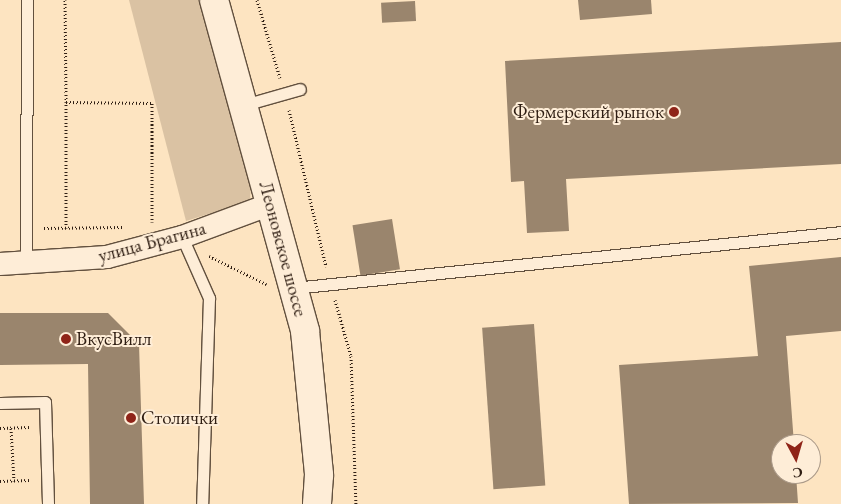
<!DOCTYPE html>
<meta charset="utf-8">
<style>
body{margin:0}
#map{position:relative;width:841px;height:504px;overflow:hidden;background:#fde4c1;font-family:"EB Garamond",serif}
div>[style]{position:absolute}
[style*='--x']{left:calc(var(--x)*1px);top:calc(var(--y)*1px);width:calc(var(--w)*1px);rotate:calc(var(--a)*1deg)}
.green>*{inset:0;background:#dac2a3}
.building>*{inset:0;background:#9a856d;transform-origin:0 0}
.path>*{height:3px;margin-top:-1.5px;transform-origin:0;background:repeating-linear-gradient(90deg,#2f1e13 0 1px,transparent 0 3.5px)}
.roads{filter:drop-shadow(1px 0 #62503e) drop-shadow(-1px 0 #62503e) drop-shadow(0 1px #62503e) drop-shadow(0 -1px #62503e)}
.lane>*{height:11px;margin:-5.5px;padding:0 5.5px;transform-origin:5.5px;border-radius:5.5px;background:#feedd7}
.street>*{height:22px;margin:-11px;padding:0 11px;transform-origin:11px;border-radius:11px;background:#feedd7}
.secondary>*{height:28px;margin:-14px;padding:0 14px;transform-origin:14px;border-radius:14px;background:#feedd7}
.dots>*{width:14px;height:14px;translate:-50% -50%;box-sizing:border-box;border:2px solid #feedd7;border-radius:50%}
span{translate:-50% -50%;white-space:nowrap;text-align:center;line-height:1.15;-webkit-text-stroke:4px #feedd7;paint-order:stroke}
.poi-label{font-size:19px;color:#2f1e13}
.right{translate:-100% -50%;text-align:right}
.left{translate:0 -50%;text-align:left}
.street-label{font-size:19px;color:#2f1e13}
.north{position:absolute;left:771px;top:434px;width:50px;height:50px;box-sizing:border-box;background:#feedd7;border:1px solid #ab9a89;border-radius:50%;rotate:174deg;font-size:14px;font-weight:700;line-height:20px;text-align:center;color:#2f1e13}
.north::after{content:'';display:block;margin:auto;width:18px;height:22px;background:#8f2418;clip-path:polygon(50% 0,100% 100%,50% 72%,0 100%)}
</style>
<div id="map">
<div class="green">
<div style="clip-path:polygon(129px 0,204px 0,252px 166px,250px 201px,186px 221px)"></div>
</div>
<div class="building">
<div style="clip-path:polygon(578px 0,651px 0,652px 14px,580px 20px)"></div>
<div style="left:415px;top:1px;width:20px;height:34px;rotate:87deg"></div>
<div style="clip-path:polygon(841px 42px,841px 164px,566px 179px,569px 231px,527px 233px,524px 181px,511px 182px,505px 61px)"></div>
<div style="left:392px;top:219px;width:51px;height:40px;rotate:81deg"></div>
<div style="clip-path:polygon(841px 257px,841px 331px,786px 336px,794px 444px,781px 444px,781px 474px,796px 474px,798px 503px,629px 504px,619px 365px,758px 356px,749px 266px)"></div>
<div style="clip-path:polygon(0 313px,108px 313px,139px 344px,144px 504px,90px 504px,88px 364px,0 365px)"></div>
<div style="left:534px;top:324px;width:162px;height:52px;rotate:86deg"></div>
</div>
<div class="path">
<div style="--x:65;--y:0;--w:102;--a:89.4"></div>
<div style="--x:66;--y:102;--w:86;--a:0.7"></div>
<div style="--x:152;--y:103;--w:119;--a:90"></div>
<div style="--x:257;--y:0;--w:81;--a:73.6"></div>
<div style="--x:289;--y:110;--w:161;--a:76.7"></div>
<div style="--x:44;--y:228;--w:79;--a:-0.7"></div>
<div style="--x:66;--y:228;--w:126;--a:-90"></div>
<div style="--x:209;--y:256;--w:64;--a:26.2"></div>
<div style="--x:335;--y:300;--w:58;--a:74.1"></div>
<div style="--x:351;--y:356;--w:148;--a:88.1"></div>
<div style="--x:0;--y:428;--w:29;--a:-2"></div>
<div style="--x:11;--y:428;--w:53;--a:86.8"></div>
<div style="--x:0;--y:481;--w:29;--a:-2"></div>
</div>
<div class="roads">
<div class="lane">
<div style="--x:244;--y:105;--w:58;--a:-15.9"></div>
<div style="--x:182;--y:237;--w:67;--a:66.1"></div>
<div style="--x:209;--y:298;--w:206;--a:91.9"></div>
<div style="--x:26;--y:264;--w:264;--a:-89.8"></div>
<div style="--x:293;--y:288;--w:551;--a:-5.83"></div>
<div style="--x:0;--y:403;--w:45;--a:-1.3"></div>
<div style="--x:45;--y:402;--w:102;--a:88.3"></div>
</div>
<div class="street">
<div style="--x:0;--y:264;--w:107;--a:-3.7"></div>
<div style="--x:107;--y:257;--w:78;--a:-14.9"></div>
<div style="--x:182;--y:237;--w:95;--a:-20.3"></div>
</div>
<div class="secondary">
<div style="--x:214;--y:0;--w:343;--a:74.6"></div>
<div style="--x:305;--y:331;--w:145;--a:84.4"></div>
<div style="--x:319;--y:475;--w:29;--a:94"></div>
</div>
</div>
<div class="dots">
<div style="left:674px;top:112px;background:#8f2418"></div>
<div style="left:66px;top:339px;background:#8f2418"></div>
<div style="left:131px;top:418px;background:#8f2418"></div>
</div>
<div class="poi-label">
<span class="right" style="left:664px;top:112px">Фермерский рынок</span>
<span class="left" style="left:76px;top:339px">ВкусВилл</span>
<span class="left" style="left:141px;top:418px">Столички</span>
</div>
<div class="street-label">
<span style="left:152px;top:242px;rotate:-15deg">улица Брагина</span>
<span style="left:283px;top:249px;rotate:75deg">Леоновское шоссе</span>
</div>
<div class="north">С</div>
</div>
